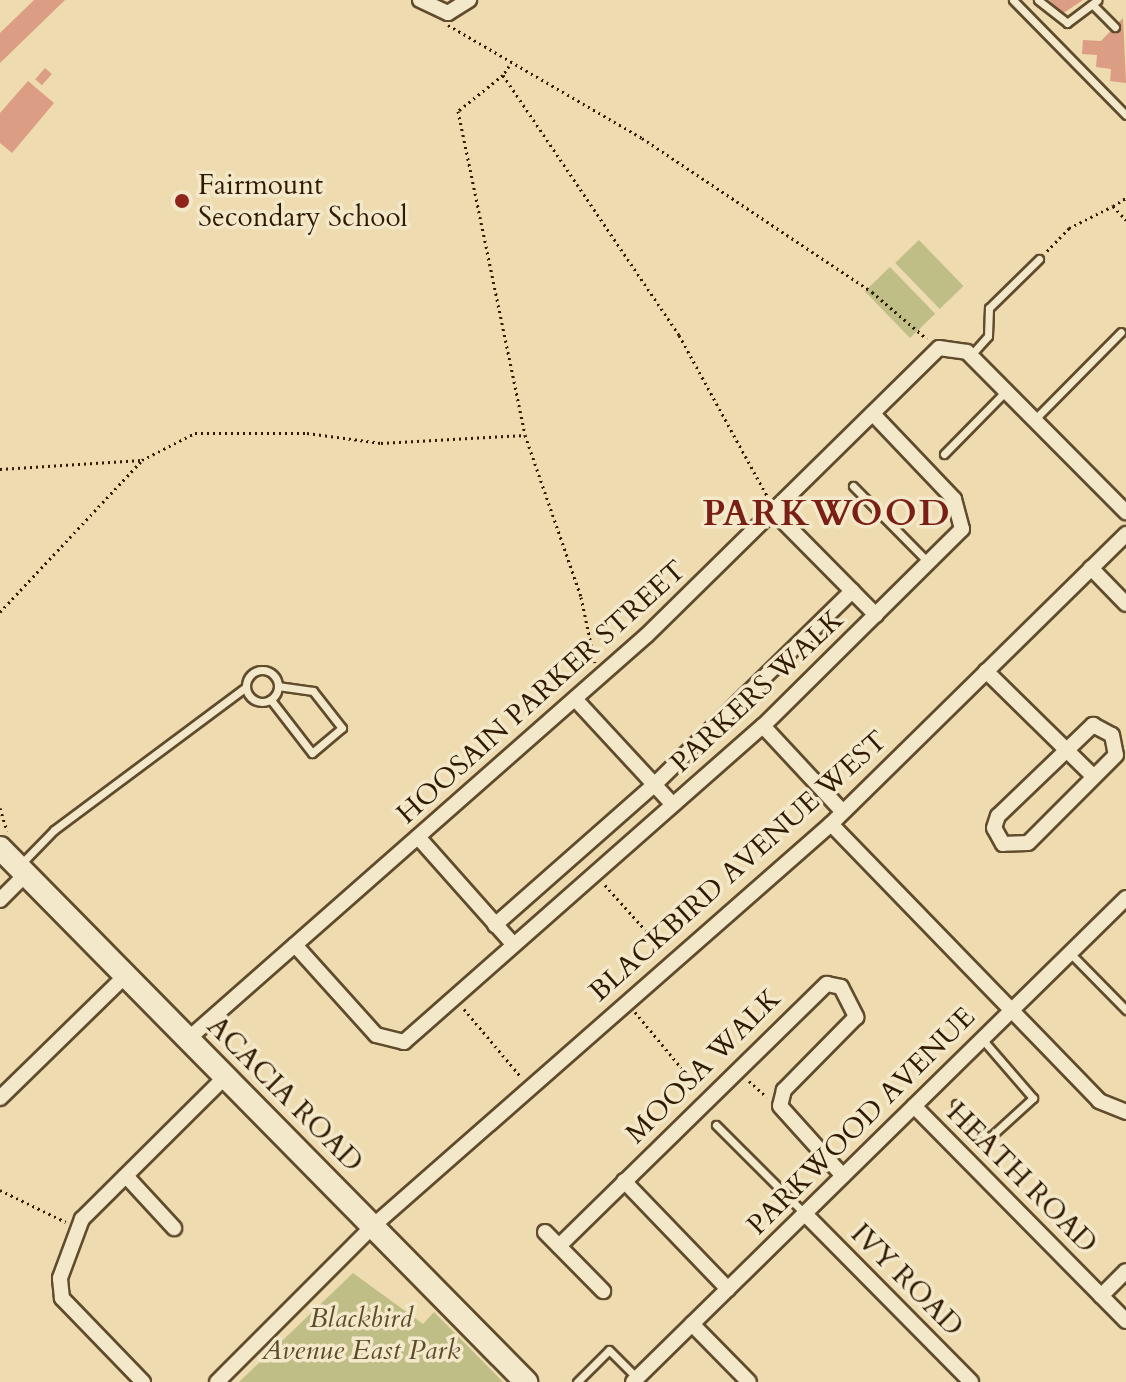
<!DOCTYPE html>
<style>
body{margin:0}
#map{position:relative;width:1126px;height:1382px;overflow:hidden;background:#eedbaf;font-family:Cardo,serif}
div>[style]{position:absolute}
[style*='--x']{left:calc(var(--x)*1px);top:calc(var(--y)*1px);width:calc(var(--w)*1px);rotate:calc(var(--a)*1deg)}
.green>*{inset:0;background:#bfbe86;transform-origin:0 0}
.building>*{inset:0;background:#db9d83;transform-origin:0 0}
.path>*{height:3px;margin-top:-1.5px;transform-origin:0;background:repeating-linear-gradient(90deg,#311b00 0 2px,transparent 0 6px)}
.roads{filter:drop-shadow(2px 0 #604b2c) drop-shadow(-2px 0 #604b2c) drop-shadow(0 2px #604b2c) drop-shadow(0 -2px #604b2c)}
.lane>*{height:7px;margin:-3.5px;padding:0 3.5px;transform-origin:3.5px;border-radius:3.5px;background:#f4e8cb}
.lane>.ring{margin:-3.5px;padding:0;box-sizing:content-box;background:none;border:7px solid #f4e8cb;border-radius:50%}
.street>*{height:14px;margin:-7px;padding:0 7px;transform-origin:7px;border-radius:7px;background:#f4e8cb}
.secondary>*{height:22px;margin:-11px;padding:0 11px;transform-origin:11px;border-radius:11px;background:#f4e8cb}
.dots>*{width:22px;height:22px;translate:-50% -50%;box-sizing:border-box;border:4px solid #f4e8cb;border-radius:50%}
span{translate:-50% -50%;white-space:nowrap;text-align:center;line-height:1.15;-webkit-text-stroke:7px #f4e8cb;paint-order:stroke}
.poi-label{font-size:28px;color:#311b00}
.left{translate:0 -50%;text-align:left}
.street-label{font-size:28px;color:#311b00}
.park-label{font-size:28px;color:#5c4c28;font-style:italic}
.district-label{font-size:36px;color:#7a1f14;font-weight:700;letter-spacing:2px}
</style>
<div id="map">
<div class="green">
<div style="left:919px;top:240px;width:64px;height:33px;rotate:46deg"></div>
<div style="left:890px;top:267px;width:65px;height:35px;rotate:46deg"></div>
<div style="clip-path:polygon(353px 1273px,423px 1324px,434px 1312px,503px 1382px,239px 1382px)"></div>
</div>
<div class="building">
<div style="clip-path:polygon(34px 0,65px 0,0 63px,0 33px)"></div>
<div style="clip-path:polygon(1049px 0,1083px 0,1062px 14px)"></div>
<div style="clip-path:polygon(1123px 18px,1126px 83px,1110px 81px,1111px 69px,1096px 67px,1097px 55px,1082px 54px,1083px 40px,1101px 41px)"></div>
<div style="left:45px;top:68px;width:9px;height:15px;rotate:41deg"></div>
<div style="clip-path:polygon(28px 81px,54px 103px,12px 153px,0 143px,0 113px)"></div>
</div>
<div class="path">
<div style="--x:448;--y:25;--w:225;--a:30.2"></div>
<div style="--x:642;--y:138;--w:277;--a:33.8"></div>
<div style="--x:872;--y:292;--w:72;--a:40.5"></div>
<div style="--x:509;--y:66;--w:11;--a:124"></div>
<div style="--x:503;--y:75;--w:314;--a:55.9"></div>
<div style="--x:679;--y:335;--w:183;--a:61.3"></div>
<div style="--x:503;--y:75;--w:58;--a:141.3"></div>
<div style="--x:458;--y:111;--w:331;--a:78.3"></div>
<div style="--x:525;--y:435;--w:171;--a:70.9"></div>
<div style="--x:581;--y:597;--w:67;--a:78"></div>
<div style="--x:1113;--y:206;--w:15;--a:-32"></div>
<div style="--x:1047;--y:251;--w:32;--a:-46"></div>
<div style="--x:1069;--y:228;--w:49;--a:-26.6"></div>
<div style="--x:1113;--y:206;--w:19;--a:47"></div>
<div style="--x:0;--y:469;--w:142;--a:-3.6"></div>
<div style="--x:142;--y:460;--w:59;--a:-27"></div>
<div style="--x:195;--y:433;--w:112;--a:0"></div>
<div style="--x:307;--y:433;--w:75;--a:7.7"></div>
<div style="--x:381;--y:443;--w:144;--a:-3.2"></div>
<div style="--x:0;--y:612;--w:208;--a:-46.9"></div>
<div style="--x:0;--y:808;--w:24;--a:73"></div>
<div style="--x:605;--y:885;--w:89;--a:48.2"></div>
<div style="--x:464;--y:1009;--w:89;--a:50"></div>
<div style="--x:635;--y:1012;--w:100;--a:50.3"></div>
<div style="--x:749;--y:1081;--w:24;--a:42"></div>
<div style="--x:0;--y:1190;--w:73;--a:25.9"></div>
</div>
<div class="roads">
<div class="lane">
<div style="--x:1013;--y:0;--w:161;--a:45.5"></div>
<div style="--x:1038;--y:0;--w:37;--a:38"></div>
<div style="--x:1067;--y:23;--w:38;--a:-37"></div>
<div style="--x:1093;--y:5;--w:31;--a:45"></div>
<div style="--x:971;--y:355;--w:25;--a:-48"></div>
<div style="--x:988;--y:336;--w:28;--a:-88"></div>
<div style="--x:989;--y:308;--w:70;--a:-44.4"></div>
<div style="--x:1035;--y:419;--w:122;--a:-45.3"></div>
<div style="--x:944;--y:454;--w:88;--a:-45.5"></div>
<div style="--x:853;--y:486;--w:108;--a:45.4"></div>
<div class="ring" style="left:246px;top:670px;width:25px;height:25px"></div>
<div style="--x:271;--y:700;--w:67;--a:52.3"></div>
<div style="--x:312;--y:753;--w:39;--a:-40"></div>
<div style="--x:342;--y:728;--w:47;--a:-128.1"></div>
<div style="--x:313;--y:691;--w:34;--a:-172"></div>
<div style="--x:20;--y:865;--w:49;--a:-45.8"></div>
<div style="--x:54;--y:830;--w:239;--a:-36.7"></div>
<div style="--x:1070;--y:953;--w:80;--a:45.5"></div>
<div style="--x:956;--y:1104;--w:47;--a:47.6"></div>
<div style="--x:988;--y:1139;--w:61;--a:-42.3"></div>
<div style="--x:1033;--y:1098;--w:78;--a:-130.8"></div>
<div style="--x:716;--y:1125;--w:126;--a:45"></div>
<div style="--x:577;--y:1382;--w:45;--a:-45"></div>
<div style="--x:609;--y:1350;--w:40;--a:45"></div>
</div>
<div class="street">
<div style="--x:420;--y:0;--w:31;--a:25"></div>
<div style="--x:448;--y:13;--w:25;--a:-32"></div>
<div style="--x:774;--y:512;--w:145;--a:45.3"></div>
<div style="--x:1091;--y:568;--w:50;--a:45.8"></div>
<div style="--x:986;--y:671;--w:151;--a:44.5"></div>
<div style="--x:575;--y:699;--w:144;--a:47.2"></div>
<div style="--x:1093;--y:725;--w:21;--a:28"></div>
<div style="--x:1112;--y:735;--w:20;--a:79"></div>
<div style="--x:1116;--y:755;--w:124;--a:135"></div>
<div style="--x:1028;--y:843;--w:25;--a:178"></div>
<div style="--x:1003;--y:844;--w:18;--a:-119"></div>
<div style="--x:994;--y:828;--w:13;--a:-72"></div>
<div style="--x:998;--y:816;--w:132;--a:-43.8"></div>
<div style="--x:763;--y:726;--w:117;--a:47.1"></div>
<div style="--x:831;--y:824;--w:385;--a:45.9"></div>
<div style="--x:1099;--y:1101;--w:29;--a:22"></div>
<div style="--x:418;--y:837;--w:144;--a:48.4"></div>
<div style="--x:0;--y:900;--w:37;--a:-45"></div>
<div style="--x:495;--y:925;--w:213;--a:-41.4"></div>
<div style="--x:655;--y:784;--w:276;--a:-44.4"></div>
<div style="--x:295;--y:945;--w:121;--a:48"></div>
<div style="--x:376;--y:1035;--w:29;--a:14"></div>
<div style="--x:404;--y:1042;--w:478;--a:-41.4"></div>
<div style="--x:763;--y:726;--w:280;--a:-44.7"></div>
<div style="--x:962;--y:529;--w:31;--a:-105"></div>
<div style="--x:954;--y:499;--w:117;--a:-133.6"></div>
<div style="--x:188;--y:1039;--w:611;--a:-41.35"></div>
<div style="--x:647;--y:635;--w:409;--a:-44.5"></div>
<div style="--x:939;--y:348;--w:28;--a:8"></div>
<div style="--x:967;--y:352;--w:226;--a:45.2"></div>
<div style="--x:0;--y:1098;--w:176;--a:-44.3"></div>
<div style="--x:914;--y:1106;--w:302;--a:45.4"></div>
<div style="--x:126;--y:1176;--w:71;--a:47.3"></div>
<div style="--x:624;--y:1181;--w:150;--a:46.1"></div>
<div style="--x:805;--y:1214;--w:236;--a:45.3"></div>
<div style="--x:545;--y:1232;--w:83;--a:45.5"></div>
<div style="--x:559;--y:1246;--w:375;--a:-44.4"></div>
<div style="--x:827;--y:984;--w:14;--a:12"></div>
<div style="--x:841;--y:987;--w:34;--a:63"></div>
<div style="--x:856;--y:1017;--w:103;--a:134.6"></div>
<div style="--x:784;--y:1090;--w:16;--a:104"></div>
<div style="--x:780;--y:1106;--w:94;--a:48"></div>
<div style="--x:1101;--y:1296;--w:35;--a:-45"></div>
<div style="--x:692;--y:1324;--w:81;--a:45.5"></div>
<div style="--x:143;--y:1382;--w:117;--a:-134"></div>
<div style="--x:62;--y:1298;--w:20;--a:-96"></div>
<div style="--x:60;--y:1278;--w:63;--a:-69.6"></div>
<div style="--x:82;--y:1219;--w:202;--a:-44.8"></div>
<div style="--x:217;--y:1382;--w:221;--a:-45"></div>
<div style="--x:373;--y:1226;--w:609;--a:-41.27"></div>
<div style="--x:831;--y:824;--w:414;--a:-44.5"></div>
<div style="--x:633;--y:1382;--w:691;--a:-44.47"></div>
</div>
<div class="secondary">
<div style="--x:0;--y:848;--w:750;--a:45.43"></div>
</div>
</div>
<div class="dots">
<div style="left:182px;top:201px;background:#8f2418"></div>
</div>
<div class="poi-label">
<span class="left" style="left:198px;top:201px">Fairmount<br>Secondary School</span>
</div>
<div class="street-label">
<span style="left:757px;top:691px;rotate:-43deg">PARKERS WALK</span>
<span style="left:541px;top:692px;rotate:-42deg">HOOSAIN PARKER STREET</span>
<span style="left:738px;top:866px;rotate:-42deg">BLACKBIRD AVENUE WEST</span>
<span style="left:703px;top:1066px;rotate:-45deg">MOOSA WALK</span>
<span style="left:285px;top:1094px;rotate:45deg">ACACIA ROAD</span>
<span style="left:861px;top:1121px;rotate:-45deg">PARKWOOD AVENUE</span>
<span style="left:1022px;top:1178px;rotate:45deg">HEATH ROAD</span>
<span style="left:907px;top:1280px;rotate:45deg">IVY ROAD</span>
</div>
<div class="park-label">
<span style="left:361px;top:1334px">Blackbird<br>Avenue East Park</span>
</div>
<div class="district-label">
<span style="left:827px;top:514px">PARKWOOD</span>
</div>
</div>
